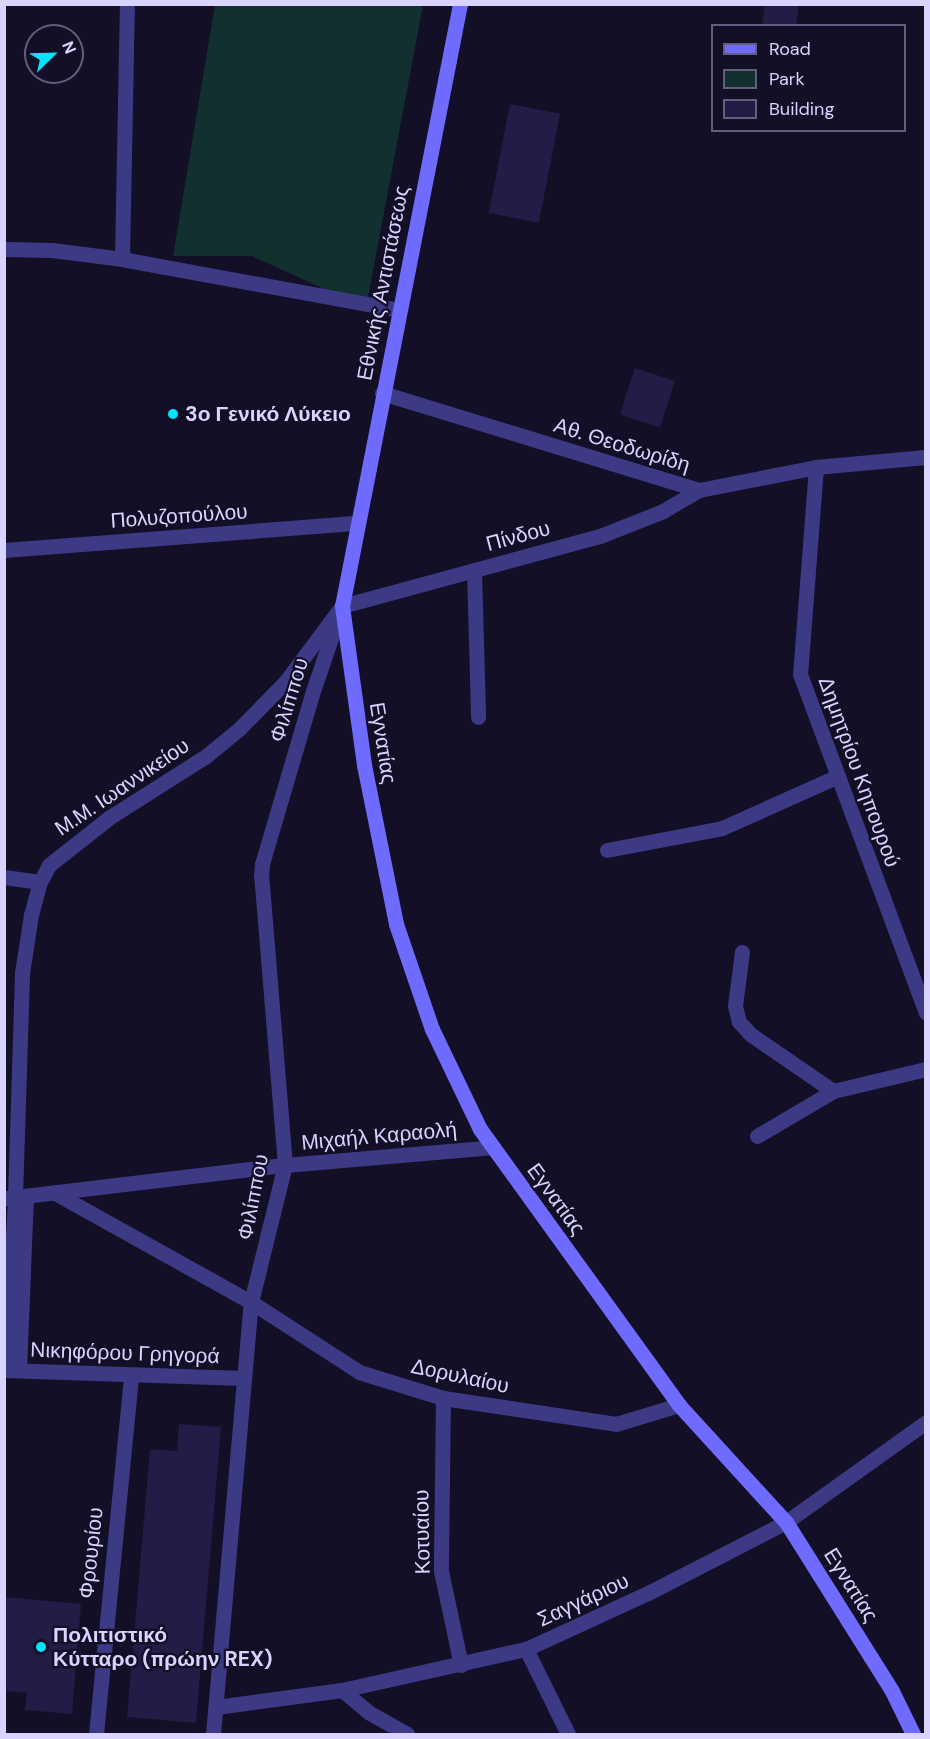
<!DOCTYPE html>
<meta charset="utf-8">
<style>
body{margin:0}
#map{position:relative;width:930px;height:1739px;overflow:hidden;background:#130f26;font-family:"DM Sans",sans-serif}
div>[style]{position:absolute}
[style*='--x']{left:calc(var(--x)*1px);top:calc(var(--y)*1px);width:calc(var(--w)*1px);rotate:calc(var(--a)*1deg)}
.green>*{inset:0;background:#12302f}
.building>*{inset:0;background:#241b47;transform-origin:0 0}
.pedestrian>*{height:15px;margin:-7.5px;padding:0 7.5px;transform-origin:7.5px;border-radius:7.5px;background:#3d3a85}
.minor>*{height:15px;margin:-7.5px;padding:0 7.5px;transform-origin:7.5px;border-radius:7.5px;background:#3d3a85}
.tertiary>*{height:15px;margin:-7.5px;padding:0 7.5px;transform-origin:7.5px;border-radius:7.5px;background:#3d3a85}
.secondary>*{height:15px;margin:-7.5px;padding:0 7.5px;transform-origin:7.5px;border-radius:7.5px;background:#6f6bff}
.dots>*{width:16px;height:16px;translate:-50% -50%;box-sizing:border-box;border:3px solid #130f26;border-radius:50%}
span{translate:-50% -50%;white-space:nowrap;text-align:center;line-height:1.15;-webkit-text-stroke:4.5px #130f26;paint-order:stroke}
.street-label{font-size:21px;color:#d9d4ff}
.poi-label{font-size:21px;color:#d9d4ff;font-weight:700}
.left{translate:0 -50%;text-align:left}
.frame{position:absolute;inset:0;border:6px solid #d9d4ff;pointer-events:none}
.legend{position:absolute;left:711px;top:24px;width:195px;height:108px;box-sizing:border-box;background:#130f26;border:2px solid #625e7d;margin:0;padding:8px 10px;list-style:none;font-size:18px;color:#d9d4ff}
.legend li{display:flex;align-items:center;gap:12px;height:30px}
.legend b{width:30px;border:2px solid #625e7d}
.north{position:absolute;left:24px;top:24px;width:60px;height:60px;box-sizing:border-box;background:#130f26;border:2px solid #625e7d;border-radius:50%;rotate:67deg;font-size:16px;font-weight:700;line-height:24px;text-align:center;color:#d9d4ff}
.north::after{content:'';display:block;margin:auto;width:21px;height:27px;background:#00e5ff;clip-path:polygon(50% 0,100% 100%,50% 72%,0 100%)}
</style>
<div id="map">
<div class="green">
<div style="clip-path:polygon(215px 5px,423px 5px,366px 308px,252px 256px,173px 256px)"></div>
</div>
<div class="building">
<div style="clip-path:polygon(765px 4px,799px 4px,796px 26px,762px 26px)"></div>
<div style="left:510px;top:104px;width:51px;height:111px;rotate:11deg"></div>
<div style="left:635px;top:368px;width:42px;height:49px;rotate:18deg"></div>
<div style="clip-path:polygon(179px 1424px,221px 1427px,196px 1723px,127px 1717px,150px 1449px,177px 1451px)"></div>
<div style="clip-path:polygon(4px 1597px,81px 1604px,72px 1714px,25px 1710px,27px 1693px,4px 1691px)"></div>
</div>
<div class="pedestrian">
<div style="--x:443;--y:1398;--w:173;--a:90.7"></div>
<div style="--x:441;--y:1571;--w:96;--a:78"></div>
<div style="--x:342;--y:1690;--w:34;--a:40"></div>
<div style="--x:368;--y:1712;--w:45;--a:29.4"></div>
</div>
<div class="minor">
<div style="--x:4;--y:249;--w:48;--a:1.2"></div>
<div style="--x:52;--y:250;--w:71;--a:7.3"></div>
<div style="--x:122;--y:259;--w:282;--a:10.4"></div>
<div style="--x:122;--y:259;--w:255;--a:-88.9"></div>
<div style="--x:816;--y:467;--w:208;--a:94.4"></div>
<div style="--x:800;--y:674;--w:361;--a:69.6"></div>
<div style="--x:4;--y:550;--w:354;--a:-4.4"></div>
<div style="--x:474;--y:570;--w:147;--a:88.4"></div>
<div style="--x:607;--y:850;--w:117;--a:-10.8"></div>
<div style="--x:722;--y:828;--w:127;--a:-24.1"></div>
<div style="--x:4;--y:877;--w:36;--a:8"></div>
<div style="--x:742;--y:952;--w:54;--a:97.4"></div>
<div style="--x:735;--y:1006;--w:16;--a:76"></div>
<div style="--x:739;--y:1022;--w:16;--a:47"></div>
<div style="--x:750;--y:1034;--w:101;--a:34.5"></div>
<div style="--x:833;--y:1091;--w:96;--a:-13.3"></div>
<div style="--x:757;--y:1136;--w:88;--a:-30.6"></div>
<div style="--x:55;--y:1193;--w:224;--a:29.1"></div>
<div style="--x:251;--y:1302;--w:129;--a:32.9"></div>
<div style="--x:359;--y:1372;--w:88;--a:17.2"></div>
<div style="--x:443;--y:1398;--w:175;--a:8.5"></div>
<div style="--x:616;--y:1424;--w:66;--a:-16.8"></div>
<div style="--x:7;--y:1198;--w:280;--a:-6.8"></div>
<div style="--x:285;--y:1165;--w:209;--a:-4.9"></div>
<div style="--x:6;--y:1370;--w:173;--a:-87"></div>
<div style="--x:15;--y:1197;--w:224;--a:-88.2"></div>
<div style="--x:22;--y:973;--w:59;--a:-81.2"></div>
<div style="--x:31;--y:915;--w:34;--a:-75"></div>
<div style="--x:40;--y:882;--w:19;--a:-62"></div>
<div style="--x:49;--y:865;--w:78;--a:-38.2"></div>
<div style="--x:110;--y:817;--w:114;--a:-32.4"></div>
<div style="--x:206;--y:756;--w:43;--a:-39.3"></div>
<div style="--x:239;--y:729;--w:67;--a:-45.6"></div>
<div style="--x:286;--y:681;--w:94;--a:-53.3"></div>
<div style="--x:342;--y:606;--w:267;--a:-15.2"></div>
<div style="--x:600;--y:536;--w:68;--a:-21.6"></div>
<div style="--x:663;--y:511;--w:42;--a:-30.3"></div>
<div style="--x:19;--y:1370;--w:173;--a:-87.7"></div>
<div style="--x:526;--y:1649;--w:95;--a:63.7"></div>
<div style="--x:216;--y:1707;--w:127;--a:-7.7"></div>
<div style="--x:342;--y:1690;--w:189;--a:-12.6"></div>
<div style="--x:526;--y:1649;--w:134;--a:-24.7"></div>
<div style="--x:648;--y:1593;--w:155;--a:-27.2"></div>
<div style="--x:786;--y:1522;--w:172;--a:-35.5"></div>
<div style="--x:96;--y:1734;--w:360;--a:-84.4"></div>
</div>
<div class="tertiary">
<div style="--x:382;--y:393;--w:332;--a:17"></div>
<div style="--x:699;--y:490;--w:119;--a:-11.1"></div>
<div style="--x:816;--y:467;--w:110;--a:-5.2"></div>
<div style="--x:4;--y:1370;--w:240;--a:1.9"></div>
<div style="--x:213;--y:1734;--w:434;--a:-85"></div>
<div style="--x:251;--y:1302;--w:141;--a:-76.1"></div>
<div style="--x:285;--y:1165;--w:290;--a:-94.7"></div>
<div style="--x:261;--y:876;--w:12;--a:-85"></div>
<div style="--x:262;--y:864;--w:180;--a:-73.6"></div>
<div style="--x:313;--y:691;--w:90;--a:-71.2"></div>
</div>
<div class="secondary">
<div style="--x:460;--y:4;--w:613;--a:101.09"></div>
<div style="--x:342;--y:606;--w:161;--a:82.1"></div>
<div style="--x:364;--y:765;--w:162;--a:78.6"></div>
<div style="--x:396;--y:924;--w:111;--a:71.1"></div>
<div style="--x:432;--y:1029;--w:111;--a:64.4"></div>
<div style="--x:480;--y:1129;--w:340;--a:54.2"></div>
<div style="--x:679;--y:1405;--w:159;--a:47.6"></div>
<div style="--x:786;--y:1522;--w:199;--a:57.9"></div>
<div style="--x:892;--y:1691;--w:48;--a:64"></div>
</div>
<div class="dots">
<div style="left:173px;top:414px;background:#00e5ff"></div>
<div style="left:41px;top:1647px;background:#00e5ff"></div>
</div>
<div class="street-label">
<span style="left:383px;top:283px;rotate:-79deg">Εθνικής Αντιστάσεως</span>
<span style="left:622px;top:445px;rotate:17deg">Αθ. Θεοδωρίδη</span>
<span style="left:179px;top:516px;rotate:-4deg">Πολυζοπούλου</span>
<span style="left:518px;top:536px;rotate:-15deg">Πίνδου</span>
<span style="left:289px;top:700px;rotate:-73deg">Φιλίππου</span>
<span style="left:383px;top:743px;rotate:81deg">Εγνατίας</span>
<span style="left:859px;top:772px;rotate:70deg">Δημητρίου Κηπουρού</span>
<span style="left:122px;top:787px;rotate:-34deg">Μ.Μ. Ιωαννικείου</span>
<span style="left:379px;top:1136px;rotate:-5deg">Μιχαήλ Καραολή</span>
<span style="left:253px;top:1197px;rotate:-79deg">Φιλίππου</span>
<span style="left:556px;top:1199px;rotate:54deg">Εγνατίας</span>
<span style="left:125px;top:1353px;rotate:2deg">Νικηφόρου Γρηγορά</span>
<span style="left:460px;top:1376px;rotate:12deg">Δορυλαίου</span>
<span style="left:422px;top:1532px;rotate:-91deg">Κοτυαίου</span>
<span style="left:91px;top:1553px;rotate:-84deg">Φρουρίου</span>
<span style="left:851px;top:1585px;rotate:58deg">Εγνατίας</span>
<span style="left:583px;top:1600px;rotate:-25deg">Σαγγάριου</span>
</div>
<div class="poi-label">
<span class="left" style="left:185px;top:414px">3ο Γενικό Λύκειο</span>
<span class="left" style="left:53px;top:1647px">Πολιτιστικό<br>Κύτταρο (πρώην REX)</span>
</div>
<div class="frame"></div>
<ul class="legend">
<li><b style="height:8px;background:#6f6bff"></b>Road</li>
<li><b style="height:16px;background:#12302f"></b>Park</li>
<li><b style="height:16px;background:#241b47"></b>Building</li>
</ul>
<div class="north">N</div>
</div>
